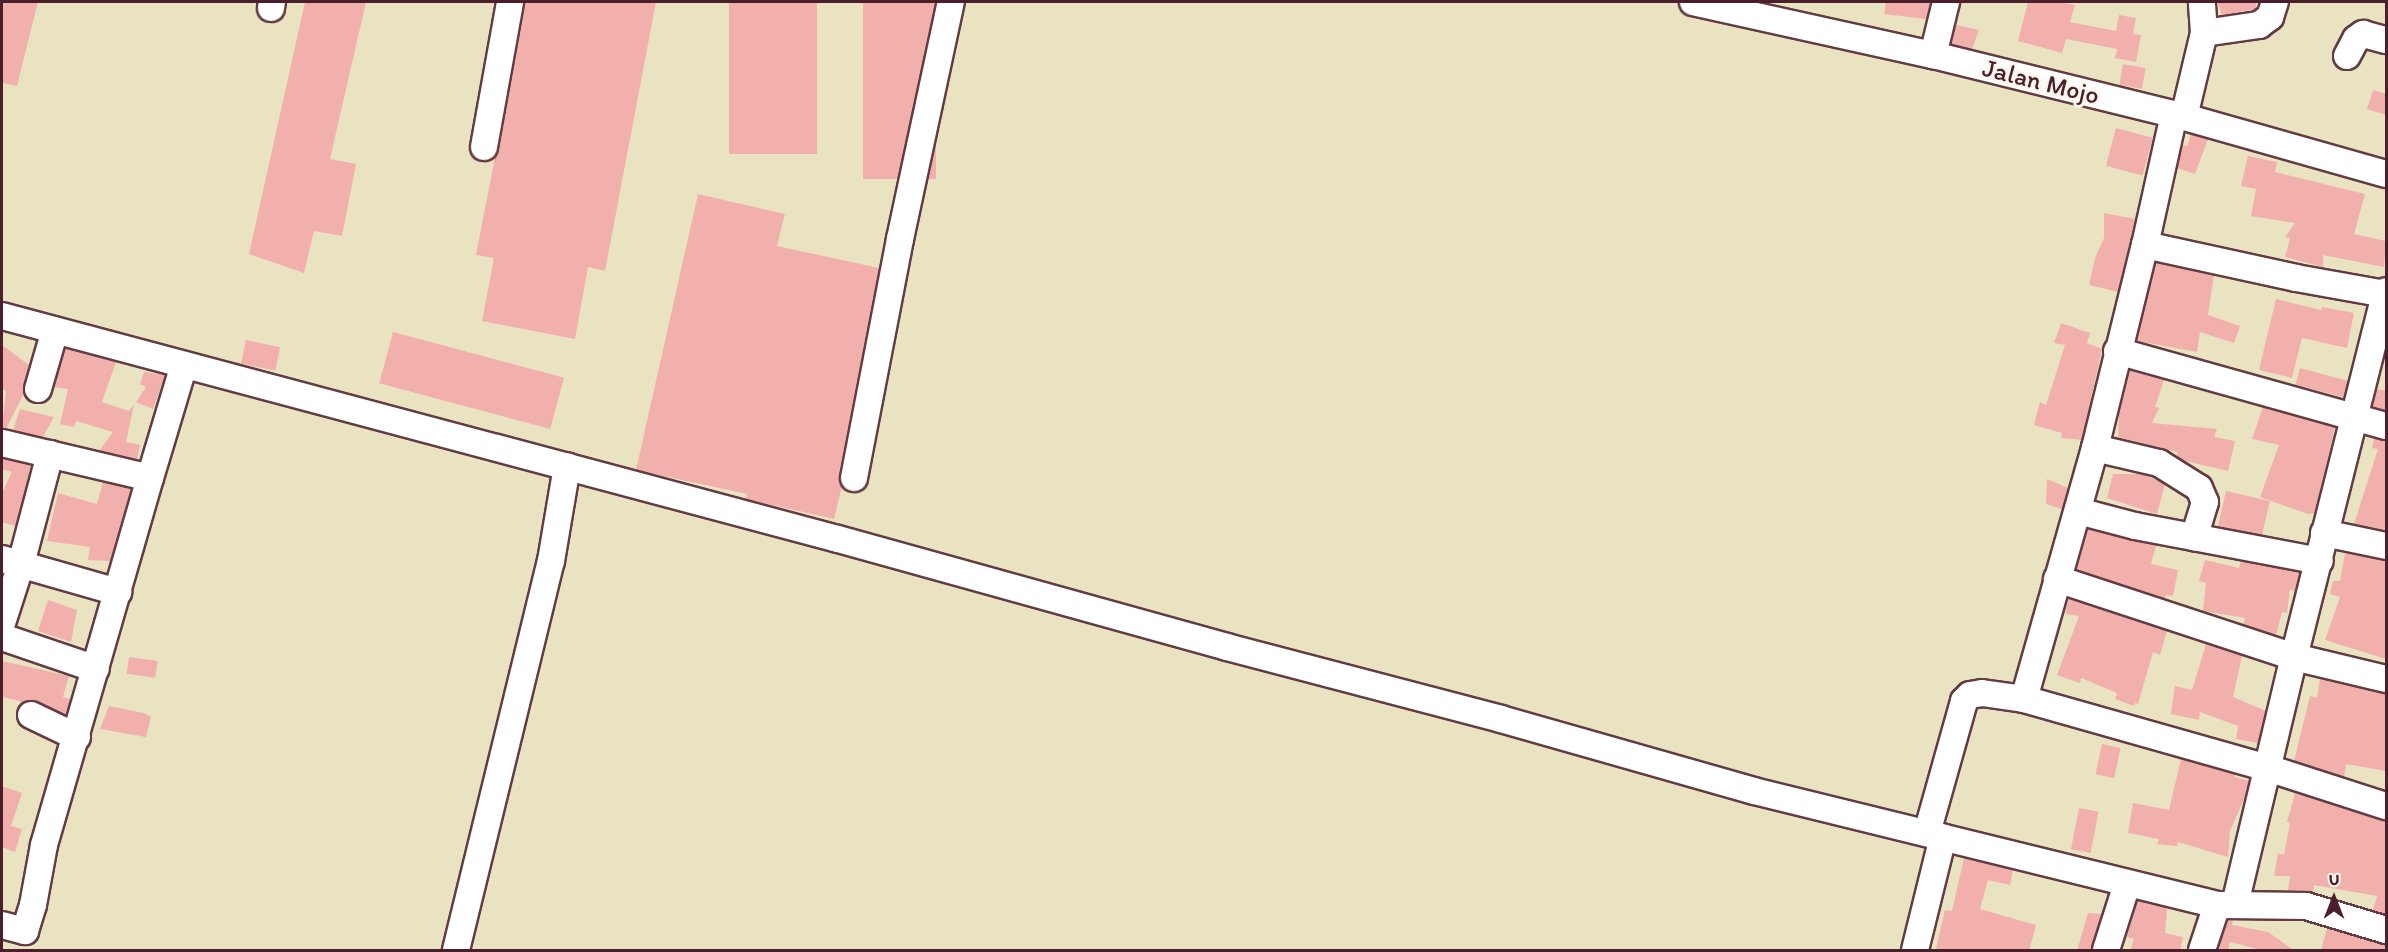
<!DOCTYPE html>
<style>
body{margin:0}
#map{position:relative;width:2388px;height:952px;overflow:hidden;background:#e9e3c2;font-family:Itim,sans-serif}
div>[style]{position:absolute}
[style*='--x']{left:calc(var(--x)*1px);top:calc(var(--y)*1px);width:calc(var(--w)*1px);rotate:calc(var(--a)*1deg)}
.building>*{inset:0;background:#f2b0ad;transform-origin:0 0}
.roads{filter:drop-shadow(2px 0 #623c42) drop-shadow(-2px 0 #623c42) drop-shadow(0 2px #623c42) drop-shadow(0 -2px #623c42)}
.minor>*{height:26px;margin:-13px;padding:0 13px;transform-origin:13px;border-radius:13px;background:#fff}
span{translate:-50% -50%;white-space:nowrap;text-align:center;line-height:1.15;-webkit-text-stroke:6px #fbf7ec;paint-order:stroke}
.street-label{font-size:26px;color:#4a1f2b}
.frame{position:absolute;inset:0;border:3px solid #4a1f2b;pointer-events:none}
.north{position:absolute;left:2304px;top:868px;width:60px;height:60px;-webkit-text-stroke:4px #fbf7ec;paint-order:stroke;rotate:0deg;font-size:16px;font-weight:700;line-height:24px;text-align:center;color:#4a1f2b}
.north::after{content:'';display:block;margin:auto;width:21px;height:27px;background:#4a1f2b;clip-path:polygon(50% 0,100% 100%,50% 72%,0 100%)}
</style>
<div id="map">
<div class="building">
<div style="clip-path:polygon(2px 2px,38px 2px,17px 86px,2px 83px)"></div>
<div style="clip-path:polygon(305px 2px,366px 2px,330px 159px,356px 164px,342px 236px,314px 231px,304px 273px,249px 254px)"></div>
<div style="clip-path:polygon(525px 2px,656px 2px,605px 271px,588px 267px,575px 339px,482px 321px,494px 258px,476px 255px,495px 157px,499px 150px)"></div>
<div style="left:729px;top:2px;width:88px;height:152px"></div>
<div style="left:863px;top:2px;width:73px;height:177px"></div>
<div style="clip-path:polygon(1886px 2px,1931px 2px,1926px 19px,1884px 14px)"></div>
<div style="clip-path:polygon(2028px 2px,2060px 2px,2075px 5px,2070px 22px,2116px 31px,2119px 15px,2136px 18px,2133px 34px,2141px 35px,2136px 62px,2115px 58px,2117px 49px,2066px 39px,2062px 53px,2018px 41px)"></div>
<div style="clip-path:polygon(2217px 2px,2256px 2px,2256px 9px,2222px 15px)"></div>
<div style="clip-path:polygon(1956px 25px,1979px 30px,1972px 49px,1951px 44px)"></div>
<div style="left:2123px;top:64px;width:23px;height:21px;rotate:10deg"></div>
<div style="clip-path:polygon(2373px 90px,2386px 94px,2386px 115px,2367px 109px)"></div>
<div style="left:2116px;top:128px;width:38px;height:39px;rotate:15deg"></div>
<div style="clip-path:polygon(2191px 134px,2208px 139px,2195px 174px,2177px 168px,2182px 145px,2187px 146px)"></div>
<div style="clip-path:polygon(2248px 156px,2277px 162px,2275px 172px,2365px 194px,2354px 234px,2386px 241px,2384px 267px,2323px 255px,2323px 267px,2285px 257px,2290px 238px,2285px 237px,2295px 223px,2251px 216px,2256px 189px,2241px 186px)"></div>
<div style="clip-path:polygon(698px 194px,785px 214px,777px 246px,879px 268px,839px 475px,842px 486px,834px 519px,746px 499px,747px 494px,636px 470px)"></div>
<div style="clip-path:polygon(2104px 213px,2135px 219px,2118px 292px,2089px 285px,2095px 258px,2104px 238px)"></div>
<div style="clip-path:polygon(2156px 263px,2214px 275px,2208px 315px,2240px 326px,2234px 343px,2200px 332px,2197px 352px,2137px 341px)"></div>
<div style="clip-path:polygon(2276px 299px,2321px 310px,2322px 307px,2354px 313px,2347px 348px,2302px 338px,2292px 378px,2259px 370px)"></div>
<div style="clip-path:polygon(2061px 323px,2090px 333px,2087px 343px,2102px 349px,2082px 440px,2061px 438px,2062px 433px,2034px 425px,2040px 402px,2046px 405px,2065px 345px,2054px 343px)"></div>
<div style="left:393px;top:332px;width:177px;height:53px;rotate:15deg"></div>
<div style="left:246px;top:340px;width:35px;height:24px;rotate:12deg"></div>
<div style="clip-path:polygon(2px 345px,29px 365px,24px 393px,6px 429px,2px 428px,6px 391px,2px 389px)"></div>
<div style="clip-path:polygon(65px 348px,116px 362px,102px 402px,129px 411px,134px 404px,126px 442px,140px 445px,137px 460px,99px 451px,113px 432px,76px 421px,74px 427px,60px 424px,68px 389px,54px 387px)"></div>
<div style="left:2300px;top:368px;width:50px;height:17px;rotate:15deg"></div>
<div style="clip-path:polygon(2130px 370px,2164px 380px,2155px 407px,2159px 408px,2152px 423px,2217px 429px,2214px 437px,2235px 441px,2228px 471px,2185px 461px,2177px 457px,2177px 452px,2118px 437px,2119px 415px)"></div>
<div style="clip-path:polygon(144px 372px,165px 375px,153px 409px,136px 402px,146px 387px,140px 384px)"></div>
<div style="clip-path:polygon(2377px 389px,2386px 391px,2386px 411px,2372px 407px)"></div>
<div style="clip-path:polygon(2263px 407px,2335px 427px,2315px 513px,2308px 514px,2260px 497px,2279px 445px,2252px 439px)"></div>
<div style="clip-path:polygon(20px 409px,54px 417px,43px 437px,13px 430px)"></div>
<div style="clip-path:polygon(2374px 438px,2386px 441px,2385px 530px,2354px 524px,2378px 449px,2372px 448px)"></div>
<div style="clip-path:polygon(2px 458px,31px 465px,16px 526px,2px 522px,2px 493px,12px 472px,2px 469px)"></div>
<div style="clip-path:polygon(2113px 474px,2142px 474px,2165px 484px,2157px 514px,2107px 498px)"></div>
<div style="clip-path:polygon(2047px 479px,2068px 488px,2062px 509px,2046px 504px)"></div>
<div style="clip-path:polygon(103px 482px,131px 489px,110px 561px,88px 560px,90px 547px,47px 541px,58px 493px,97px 504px)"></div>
<div style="left:2226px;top:491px;width:45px;height:36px;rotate:13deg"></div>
<div style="clip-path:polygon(2088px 529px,2156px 545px,2151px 564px,2178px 570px,2173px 596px,2166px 595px,2164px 599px,2076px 570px)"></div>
<div style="clip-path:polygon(2345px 553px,2386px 561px,2386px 659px,2325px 640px,2340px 597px,2330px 594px,2333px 581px,2340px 581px)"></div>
<div style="clip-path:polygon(2205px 560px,2239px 568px,2241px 561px,2300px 572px,2295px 592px,2290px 589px,2287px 613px,2282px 612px,2276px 635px,2243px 625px,2245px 618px,2203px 611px,2206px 583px,2199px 581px)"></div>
<div style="clip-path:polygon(2069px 599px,2167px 631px,2160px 655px,2153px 652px,2138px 704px,2135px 703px,2134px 706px,2115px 699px,2117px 693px,2081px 678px,2080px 683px,2057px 675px,2079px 616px,2065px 614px)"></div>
<div style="clip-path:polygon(48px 600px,77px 610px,71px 642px,38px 631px)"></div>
<div style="clip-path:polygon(2206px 644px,2242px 656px,2233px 697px,2266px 711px,2258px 743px,2236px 739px,2238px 726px,2200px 712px,2199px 720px,2171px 714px,2175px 686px,2192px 690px)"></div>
<div style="left:129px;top:657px;width:29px;height:17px;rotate:8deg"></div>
<div style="clip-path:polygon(2px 661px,69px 676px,63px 697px,71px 699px,66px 715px,37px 701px,23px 702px,2px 697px)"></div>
<div style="clip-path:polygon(2320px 679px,2386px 694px,2386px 771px,2346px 764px,2344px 777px,2294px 761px,2310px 696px,2317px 698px)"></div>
<div style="clip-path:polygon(109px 706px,144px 713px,151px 717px,146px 737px,100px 729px)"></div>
<div style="left:2102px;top:744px;width:19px;height:31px;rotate:12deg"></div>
<div style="clip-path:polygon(2181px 759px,2235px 774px,2235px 777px,2249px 781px,2245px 797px,2230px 831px,2228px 857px,2178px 842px,2177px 846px,2157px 844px,2159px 839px,2128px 833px,2133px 803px,2169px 810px)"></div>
<div style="clip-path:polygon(2px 786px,22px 793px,11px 826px,22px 829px,15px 852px,2px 847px)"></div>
<div style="clip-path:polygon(2295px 793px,2386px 821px,2386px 914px,2373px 910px,2377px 896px,2314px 885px,2313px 892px,2288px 891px,2290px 876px,2274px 876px,2278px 853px,2284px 855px,2290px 823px,2287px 822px)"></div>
<div style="left:2079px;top:808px;width:20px;height:42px;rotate:11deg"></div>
<div style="clip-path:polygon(1964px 858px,2013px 870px,2010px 885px,1988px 880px,1980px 909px,2036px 925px,2029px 951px,1947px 951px,1936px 948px,1945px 910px,1952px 911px)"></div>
<div style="clip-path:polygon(2137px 901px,2167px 908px,2165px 933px,2183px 937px,2180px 951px,2130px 951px,2134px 939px,2127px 937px)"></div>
<div style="clip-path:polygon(2088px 913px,2102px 914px,2091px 951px,2077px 951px)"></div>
<div style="clip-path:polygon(2228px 920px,2233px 920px,2232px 925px,2268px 932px,2295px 951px,2265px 951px,2230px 942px,2228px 951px,2218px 951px)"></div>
<div style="clip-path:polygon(2327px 928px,2386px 945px,2386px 951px,2321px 951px)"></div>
</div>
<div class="roads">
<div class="minor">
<div style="--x:1693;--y:2;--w:246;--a:12.5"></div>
<div style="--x:1933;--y:55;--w:248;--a:13.8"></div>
<div style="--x:2174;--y:114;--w:220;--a:15.8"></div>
<div style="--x:271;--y:8;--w:6;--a:-81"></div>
<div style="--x:2204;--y:33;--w:56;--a:-8.3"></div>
<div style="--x:2259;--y:25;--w:14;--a:-36"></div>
<div style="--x:2270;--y:17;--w:16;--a:-72"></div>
<div style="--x:1933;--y:55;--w:55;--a:-76.2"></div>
<div style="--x:2347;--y:56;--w:19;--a:-62"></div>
<div style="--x:2356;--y:39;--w:9;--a:-36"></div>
<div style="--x:2363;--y:34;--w:24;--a:15"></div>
<div style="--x:2184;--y:117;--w:86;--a:-76.6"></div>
<div style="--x:2204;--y:33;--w:31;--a:-94"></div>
<div style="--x:484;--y:147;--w:147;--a:-79.8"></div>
<div style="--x:2145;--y:245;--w:155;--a:12.3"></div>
<div style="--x:2296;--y:278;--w:91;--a:10.1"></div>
<div style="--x:2;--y:316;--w:865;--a:14.94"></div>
<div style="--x:838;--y:539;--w:404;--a:15.5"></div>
<div style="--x:1227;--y:647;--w:283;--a:14.7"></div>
<div style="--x:1501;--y:719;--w:263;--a:15.9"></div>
<div style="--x:1754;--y:791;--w:477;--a:13.8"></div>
<div style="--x:2217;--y:905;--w:89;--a:0.6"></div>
<div style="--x:2306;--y:906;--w:84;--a:16.7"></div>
<div style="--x:2117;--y:351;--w:279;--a:15.6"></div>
<div style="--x:38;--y:389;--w:61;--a:-73.9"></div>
<div style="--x:2;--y:443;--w:152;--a:13.3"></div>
<div style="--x:150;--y:478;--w:118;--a:-73.3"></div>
<div style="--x:2095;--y:448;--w:66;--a:13.2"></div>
<div style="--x:2159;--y:463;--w:47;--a:32"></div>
<div style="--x:2199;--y:488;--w:15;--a:67"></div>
<div style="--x:2205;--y:502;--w:37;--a:107"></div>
<div style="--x:854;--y:478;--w:243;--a:-79.1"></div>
<div style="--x:900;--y:239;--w:242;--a:-77.9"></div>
<div style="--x:2078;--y:511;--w:59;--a:14.7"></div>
<div style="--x:2135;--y:526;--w:188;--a:10.7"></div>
<div style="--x:2324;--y:533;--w:63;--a:11.8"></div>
<div style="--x:2;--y:559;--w:121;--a:15.9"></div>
<div style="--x:2057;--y:579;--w:250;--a:18.2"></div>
<div style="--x:2294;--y:657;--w:95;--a:13.4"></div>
<div style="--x:2;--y:623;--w:62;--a:-72.1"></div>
<div style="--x:21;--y:564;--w:114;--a:-75.2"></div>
<div style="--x:2;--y:637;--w:99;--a:18.8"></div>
<div style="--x:2024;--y:699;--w:261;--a:-74.2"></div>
<div style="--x:2095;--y:448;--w:209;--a:-76.2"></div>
<div style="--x:2145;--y:245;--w:134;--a:-77.5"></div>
<div style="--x:31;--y:715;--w:51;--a:25.6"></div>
<div style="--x:1927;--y:833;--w:137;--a:-74.3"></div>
<div style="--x:1964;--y:701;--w:8;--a:-45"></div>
<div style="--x:1970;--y:695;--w:12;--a:-9"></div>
<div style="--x:1982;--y:693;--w:42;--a:8.1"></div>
<div style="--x:2024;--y:699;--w:254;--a:15.8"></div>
<div style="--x:2268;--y:768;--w:124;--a:17.9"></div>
<div style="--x:2235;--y:904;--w:254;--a:-76.6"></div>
<div style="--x:2294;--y:657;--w:377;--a:-75.9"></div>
<div style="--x:2;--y:925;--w:24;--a:15"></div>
<div style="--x:25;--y:931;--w:27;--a:-73"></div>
<div style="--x:33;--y:905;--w:61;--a:-79.6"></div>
<div style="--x:44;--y:845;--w:382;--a:-73.9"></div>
<div style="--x:456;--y:950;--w:400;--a:-76.3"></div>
<div style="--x:551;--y:561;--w:96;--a:-80.4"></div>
<div style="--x:1915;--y:950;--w:116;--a:-76.1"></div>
<div style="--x:2106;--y:950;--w:69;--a:-72.3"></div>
<div style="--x:2202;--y:950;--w:47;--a:-71.6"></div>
</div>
</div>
<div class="street-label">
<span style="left:2041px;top:82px;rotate:14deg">Jalan Mojo</span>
</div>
<div class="frame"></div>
<div class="north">U</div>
</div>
